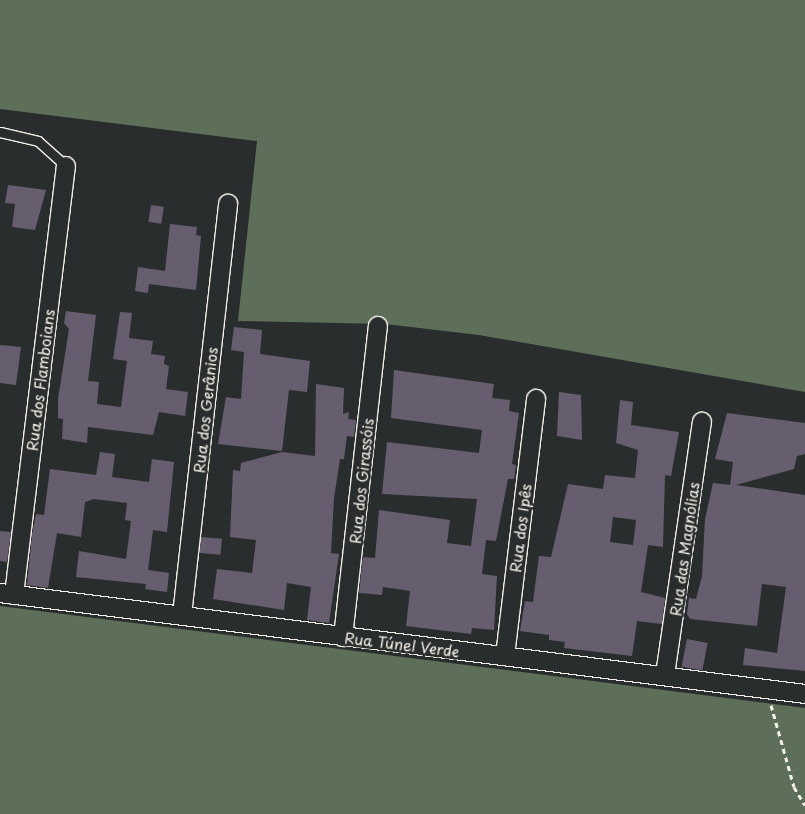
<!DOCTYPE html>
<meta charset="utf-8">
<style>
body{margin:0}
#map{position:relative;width:805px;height:814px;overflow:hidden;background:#2a2d2e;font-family:"Playpen Sans",sans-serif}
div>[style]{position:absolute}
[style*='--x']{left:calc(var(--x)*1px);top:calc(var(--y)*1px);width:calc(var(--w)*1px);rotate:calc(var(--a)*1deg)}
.green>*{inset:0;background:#5d6f59}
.building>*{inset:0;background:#665e6e;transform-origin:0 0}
.path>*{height:3px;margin-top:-1.5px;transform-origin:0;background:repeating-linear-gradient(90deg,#f4f1e8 0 5px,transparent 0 9px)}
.roads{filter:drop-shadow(1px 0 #f4f1e8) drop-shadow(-1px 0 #f4f1e8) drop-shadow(0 1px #f4f1e8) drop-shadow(0 -1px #f4f1e8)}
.service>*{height:9px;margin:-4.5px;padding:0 4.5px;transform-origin:4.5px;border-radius:4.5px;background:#2a2d2e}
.minor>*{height:18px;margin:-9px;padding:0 9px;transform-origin:9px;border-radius:9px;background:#2a2d2e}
span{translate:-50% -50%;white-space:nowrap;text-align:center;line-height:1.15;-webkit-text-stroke:5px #2a2d2e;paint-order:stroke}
.street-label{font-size:15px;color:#f4f1e8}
</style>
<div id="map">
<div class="green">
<div style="clip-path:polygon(0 0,805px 0,805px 392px,479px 335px,385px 324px,238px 321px,257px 141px,0 109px)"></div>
<div style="clip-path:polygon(0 606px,805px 708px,805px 814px,0 814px)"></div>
</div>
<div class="building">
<div style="clip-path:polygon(8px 185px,46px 190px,35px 230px,12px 227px,15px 204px,5px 203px)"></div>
<div style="left:151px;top:205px;width:13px;height:17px;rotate:9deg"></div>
<div style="clip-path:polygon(170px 224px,197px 227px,196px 235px,201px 236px,196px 290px,149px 284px,148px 293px,135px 291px,138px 267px,165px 271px)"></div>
<div style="clip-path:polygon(66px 311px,96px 315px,88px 381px,99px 382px,97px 404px,121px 407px,127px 361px,113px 359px,120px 312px,132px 313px,129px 338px,153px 341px,151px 354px,165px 356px,164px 364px,169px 366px,166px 389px,188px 392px,185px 416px,159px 412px,153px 435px,88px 427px,87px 443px,62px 439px,63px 419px,58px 418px,58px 399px,69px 329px,64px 323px)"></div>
<div style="clip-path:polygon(234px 327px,262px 330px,260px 354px,310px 361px,307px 392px,289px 390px,282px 451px,218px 444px,226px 397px,241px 399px,244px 352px,231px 350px)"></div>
<div style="clip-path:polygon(0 345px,21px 347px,16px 385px,0 383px)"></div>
<div style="clip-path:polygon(394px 370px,494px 384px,492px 398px,510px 400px,509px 411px,519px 413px,512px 464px,516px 465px,514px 479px,508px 479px,496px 541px,486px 540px,482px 574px,497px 576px,494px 630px,472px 628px,471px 634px,406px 626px,410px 591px,383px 587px,382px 595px,359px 593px,363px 557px,375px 558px,379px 510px,450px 520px,447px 543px,471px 546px,477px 499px,382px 494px,387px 442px,479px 453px,482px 430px,391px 418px)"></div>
<div style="clip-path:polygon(316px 384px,344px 388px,343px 414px,349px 412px,348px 419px,356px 420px,354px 437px,347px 436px,344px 459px,340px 459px,334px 498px,331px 553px,339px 554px,329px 623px,307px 620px,311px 587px,287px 583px,284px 610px,213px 599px,217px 569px,252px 573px,256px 540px,230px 537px,233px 470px,240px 471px,241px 463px,282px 452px,315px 456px)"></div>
<div style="clip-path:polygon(559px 392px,581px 395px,582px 440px,557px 436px)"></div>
<div style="clip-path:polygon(evenodd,620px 400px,633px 402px,631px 425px,679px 432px,671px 476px,665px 475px,663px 547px,648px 545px,641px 592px,665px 598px,662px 624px,637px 621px,632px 656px,564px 648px,565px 642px,549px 640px,549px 635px,520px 631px,525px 601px,533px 602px,539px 556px,551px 557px,568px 484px,603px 489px,605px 475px,635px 478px,638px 450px,616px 443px,620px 400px,613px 517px,636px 520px,633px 545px,610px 542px,613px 517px)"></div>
<div style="clip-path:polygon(727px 413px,805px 423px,805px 454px,797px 456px,794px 469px,736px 485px,805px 495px,805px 671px,743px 665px,745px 648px,777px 653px,786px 587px,762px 584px,757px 626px,690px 619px,687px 614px,689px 598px,696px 599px,702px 576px,705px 519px,713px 483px,730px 485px,733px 462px,715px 459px)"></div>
<div style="clip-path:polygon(100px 452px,115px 454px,112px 477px,149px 482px,152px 459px,174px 462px,167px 532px,153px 530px,148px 570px,169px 573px,167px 592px,145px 589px,146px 584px,76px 577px,79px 551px,126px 559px,131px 521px,125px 520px,127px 503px,94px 499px,85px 502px,81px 537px,57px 533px,48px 588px,27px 585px,32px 535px,36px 514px,44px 515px,50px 469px,96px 475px)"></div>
<div style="clip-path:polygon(0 531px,11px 532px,7px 562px,0 561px)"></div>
<div style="left:201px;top:537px;width:21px;height:16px;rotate:5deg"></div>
<div style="left:687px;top:639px;width:21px;height:28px;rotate:11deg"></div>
</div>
<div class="path">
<div style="--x:771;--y:705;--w:85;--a:74.3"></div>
<div style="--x:794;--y:787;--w:21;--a:59"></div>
</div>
<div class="roads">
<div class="service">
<div style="--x:0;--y:132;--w:39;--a:13"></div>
<div style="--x:38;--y:141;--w:38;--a:42"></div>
</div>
<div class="minor">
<div style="--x:0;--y:593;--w:811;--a:7.15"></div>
<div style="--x:14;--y:595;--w:432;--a:-83.1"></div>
<div style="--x:182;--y:615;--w:414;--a:-83.6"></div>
<div style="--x:343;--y:637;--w:313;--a:-83.6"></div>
<div style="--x:505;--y:656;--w:259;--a:-83.1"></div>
<div style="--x:665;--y:675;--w:256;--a:-81.7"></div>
</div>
</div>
<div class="street-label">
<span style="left:40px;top:380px;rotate:-83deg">Rua dos Flamboians</span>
<span style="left:205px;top:410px;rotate:-84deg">Rua dos Gerânios</span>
<span style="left:361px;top:481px;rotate:-84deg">Rua dos Girassóis</span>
<span style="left:520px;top:528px;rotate:-83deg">Rua dos Ipês</span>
<span style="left:684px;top:549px;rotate:-82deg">Rua das Magnólias</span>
<span style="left:402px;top:644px;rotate:7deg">Rua Túnel Verde</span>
</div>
</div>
